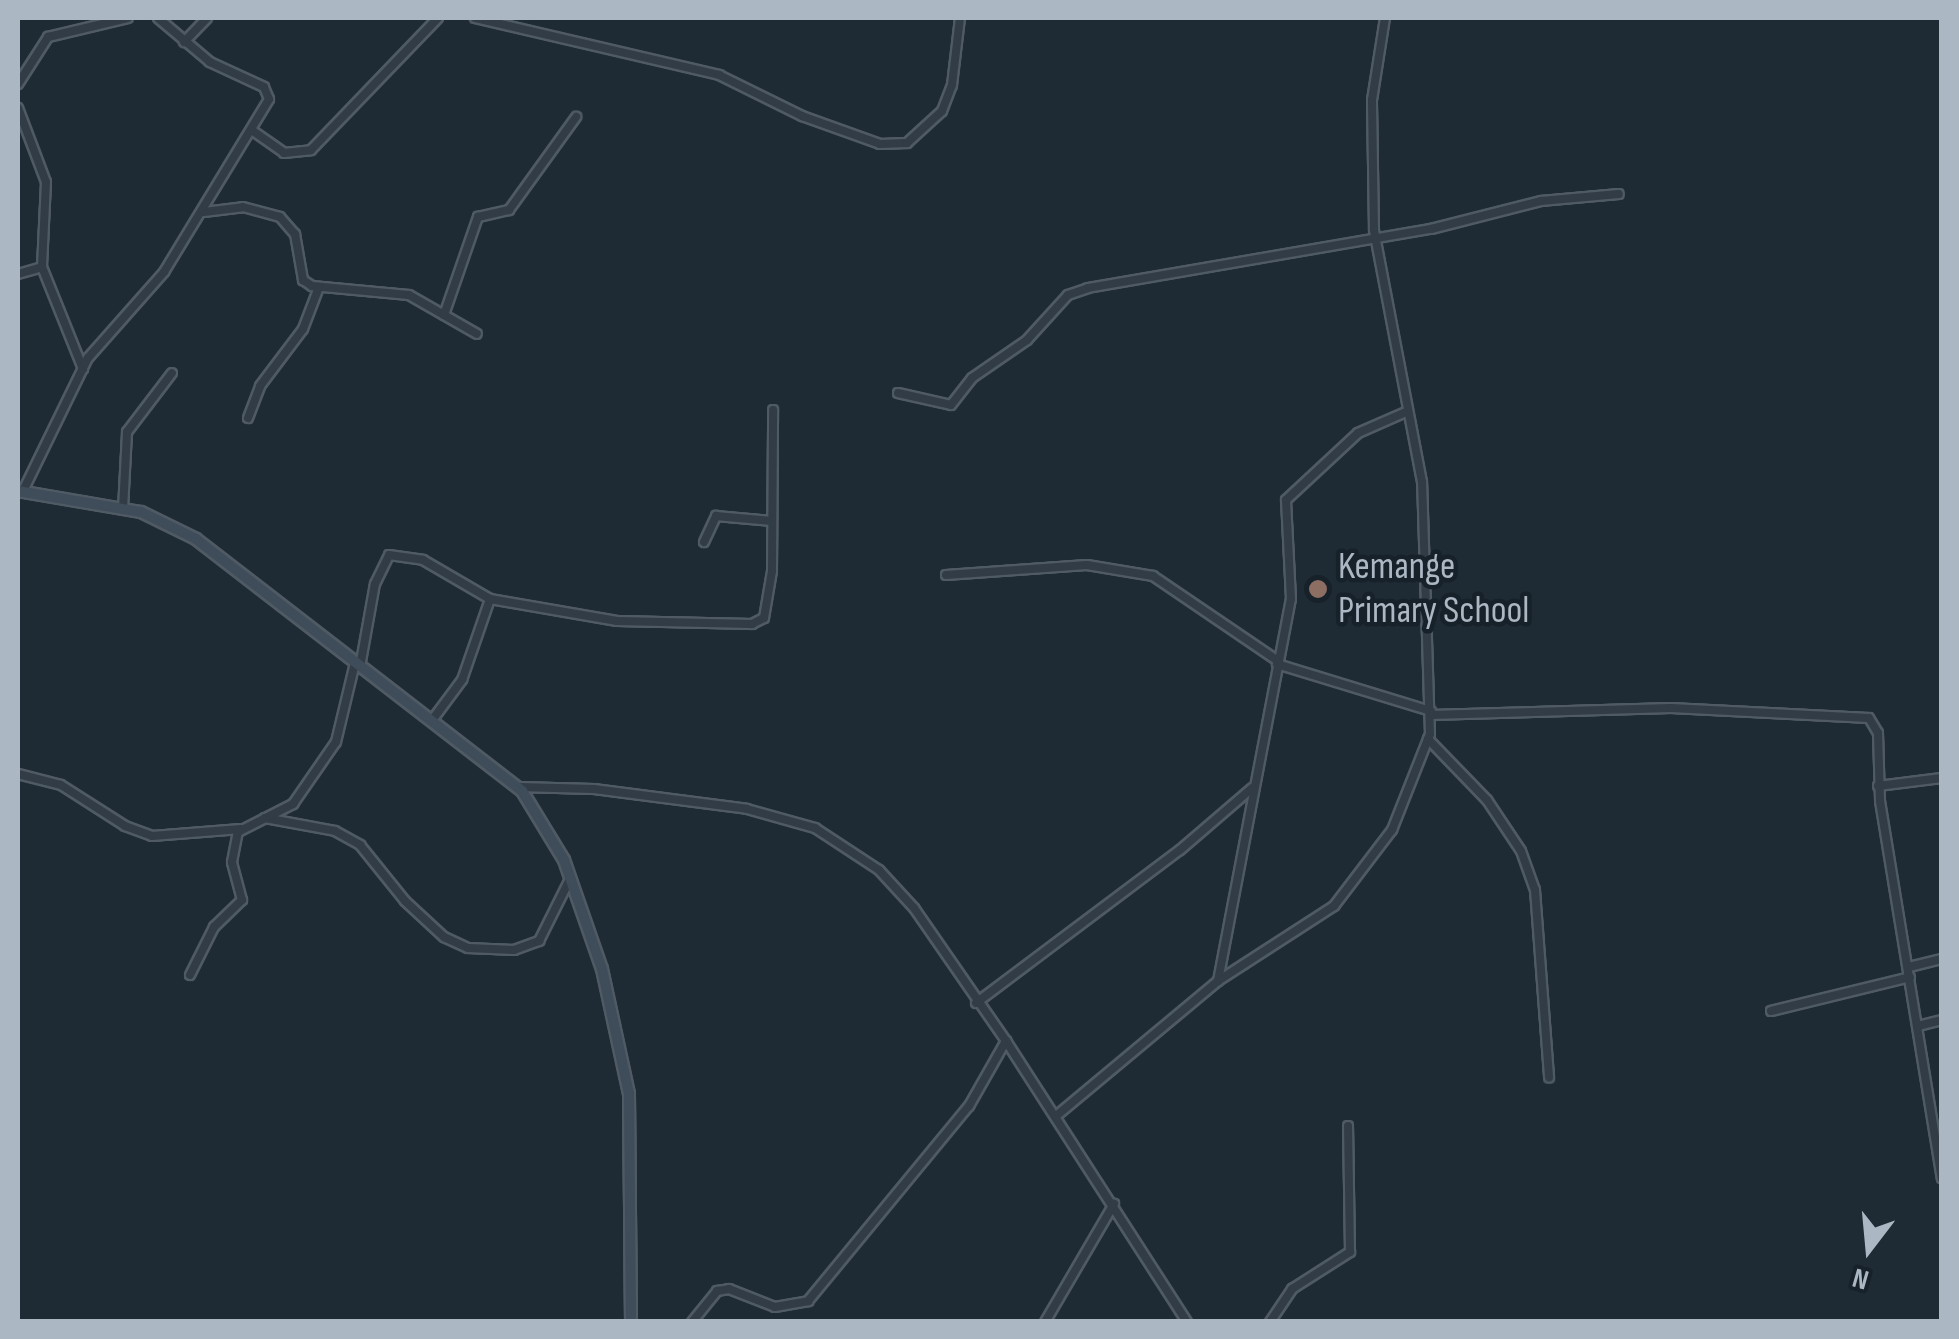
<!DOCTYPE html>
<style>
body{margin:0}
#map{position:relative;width:1959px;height:1339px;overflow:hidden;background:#1e2b35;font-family:"Sofia Sans Condensed",sans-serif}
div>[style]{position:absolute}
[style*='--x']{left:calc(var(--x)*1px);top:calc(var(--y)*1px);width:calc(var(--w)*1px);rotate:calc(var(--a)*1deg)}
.roads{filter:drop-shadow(2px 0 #4f5a64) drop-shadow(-2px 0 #4f5a64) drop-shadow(0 2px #4f5a64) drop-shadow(0 -2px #4f5a64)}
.street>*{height:8px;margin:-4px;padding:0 4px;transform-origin:4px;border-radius:4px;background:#313c46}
.secondary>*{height:10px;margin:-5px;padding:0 5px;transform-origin:5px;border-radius:5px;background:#3f4c59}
.dots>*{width:28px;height:28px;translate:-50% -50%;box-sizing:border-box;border:5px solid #17212a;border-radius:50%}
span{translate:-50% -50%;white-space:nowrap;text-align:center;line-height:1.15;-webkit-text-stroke:9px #17212a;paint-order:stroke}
.poi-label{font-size:38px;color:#abb7c3}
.left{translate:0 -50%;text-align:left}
.frame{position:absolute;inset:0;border:20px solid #abb7c3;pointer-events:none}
.north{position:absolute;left:1819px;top:1199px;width:100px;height:100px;-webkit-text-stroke:8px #17212a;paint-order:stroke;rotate:196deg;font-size:28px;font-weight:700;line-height:40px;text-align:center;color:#abb7c3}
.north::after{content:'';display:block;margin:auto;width:35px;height:45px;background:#abb7c3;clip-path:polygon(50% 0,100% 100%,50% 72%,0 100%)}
</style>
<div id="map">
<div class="roads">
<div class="street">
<div style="--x:475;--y:18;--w:251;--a:13.1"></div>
<div style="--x:719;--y:75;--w:93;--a:26.3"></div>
<div style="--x:802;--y:116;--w:83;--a:19.7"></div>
<div style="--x:880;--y:144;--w:27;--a:-2"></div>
<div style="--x:907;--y:143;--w:47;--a:-42.4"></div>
<div style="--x:942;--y:111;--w:28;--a:-69"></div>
<div style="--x:952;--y:85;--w:67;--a:-83.2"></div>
<div style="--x:184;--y:42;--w:33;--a:-46"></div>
<div style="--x:18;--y:84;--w:56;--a:-57.4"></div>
<div style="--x:48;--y:37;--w:82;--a:-13.4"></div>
<div style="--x:18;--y:108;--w:79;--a:69.3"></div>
<div style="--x:46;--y:182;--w:85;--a:92.7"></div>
<div style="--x:42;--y:267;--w:110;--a:68.1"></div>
<div style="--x:253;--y:131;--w:38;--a:35"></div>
<div style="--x:284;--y:153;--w:27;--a:-6"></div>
<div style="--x:311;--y:150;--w:183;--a:-46.1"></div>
<div style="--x:204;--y:212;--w:39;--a:-7"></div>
<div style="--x:243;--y:207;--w:38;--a:15"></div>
<div style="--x:280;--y:217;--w:23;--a:49"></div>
<div style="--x:295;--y:234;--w:47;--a:80.1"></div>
<div style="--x:303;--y:280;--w:11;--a:34"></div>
<div style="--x:312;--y:286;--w:97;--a:5.3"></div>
<div style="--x:409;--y:295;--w:78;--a:29.8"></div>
<div style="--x:18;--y:274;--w:25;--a:-16"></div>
<div style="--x:444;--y:315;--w:104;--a:-70.9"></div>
<div style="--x:478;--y:217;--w:32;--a:-13"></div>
<div style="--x:509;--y:210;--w:115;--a:-54.2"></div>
<div style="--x:898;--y:393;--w:54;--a:12.8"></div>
<div style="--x:951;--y:405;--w:34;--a:-52"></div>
<div style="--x:972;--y:378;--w:67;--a:-34.6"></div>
<div style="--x:1027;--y:340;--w:61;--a:-47.7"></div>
<div style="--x:1068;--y:295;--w:21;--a:-19"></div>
<div style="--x:1088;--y:288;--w:348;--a:-9.8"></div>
<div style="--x:1431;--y:229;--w:114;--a:-14.3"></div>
<div style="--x:1541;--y:201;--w:78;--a:-5.1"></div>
<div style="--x:248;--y:418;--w:34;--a:-69"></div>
<div style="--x:260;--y:386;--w:71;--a:-53"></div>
<div style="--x:303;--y:329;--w:45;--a:-69.1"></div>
<div style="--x:23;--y:491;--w:148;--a:-64"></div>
<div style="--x:88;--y:358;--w:115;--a:-48.5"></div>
<div style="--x:164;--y:272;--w:202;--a:-58.7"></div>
<div style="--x:269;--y:99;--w:13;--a:-113"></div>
<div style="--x:264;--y:87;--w:60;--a:-155.2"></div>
<div style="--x:210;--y:62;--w:68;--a:-139.8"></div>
<div style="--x:123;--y:509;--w:77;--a:-87"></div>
<div style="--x:127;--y:432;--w:74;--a:-52.7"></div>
<div style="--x:704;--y:542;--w:29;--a:-65"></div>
<div style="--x:716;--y:516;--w:56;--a:5.1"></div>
<div style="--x:946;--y:575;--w:141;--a:-4.1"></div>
<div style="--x:1087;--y:565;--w:67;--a:9.5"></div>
<div style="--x:1153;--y:576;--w:151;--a:34.2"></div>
<div style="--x:1277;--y:664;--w:161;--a:17"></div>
<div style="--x:360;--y:667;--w:84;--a:-79.8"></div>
<div style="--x:375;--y:584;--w:32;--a:-64"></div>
<div style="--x:389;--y:555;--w:34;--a:8"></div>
<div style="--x:423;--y:560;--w:78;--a:30.2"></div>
<div style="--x:1431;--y:715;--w:240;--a:-1.7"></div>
<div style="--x:1671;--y:708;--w:198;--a:2.9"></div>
<div style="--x:1869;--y:718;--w:17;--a:59"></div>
<div style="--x:1878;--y:733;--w:68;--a:88.3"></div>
<div style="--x:1880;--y:801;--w:382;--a:80.7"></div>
<div style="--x:433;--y:719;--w:49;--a:-53.4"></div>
<div style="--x:462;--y:680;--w:86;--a:-70.9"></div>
<div style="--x:490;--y:599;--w:129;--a:9.8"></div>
<div style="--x:617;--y:621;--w:135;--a:1.3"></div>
<div style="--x:752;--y:624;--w:13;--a:-27"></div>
<div style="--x:764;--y:618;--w:48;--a:-80.3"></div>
<div style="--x:772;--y:571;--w:161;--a:-89.6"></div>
<div style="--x:1428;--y:739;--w:85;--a:46"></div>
<div style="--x:1487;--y:800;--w:61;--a:56.3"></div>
<div style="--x:1521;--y:851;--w:41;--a:70.3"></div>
<div style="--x:1535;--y:890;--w:188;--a:85.7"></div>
<div style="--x:18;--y:774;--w:44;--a:14.3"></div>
<div style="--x:61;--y:785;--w:76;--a:32.6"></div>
<div style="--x:125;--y:826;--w:29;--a:20"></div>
<div style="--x:152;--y:836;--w:89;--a:-4.5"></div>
<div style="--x:1878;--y:786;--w:64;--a:-7.1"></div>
<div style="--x:518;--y:787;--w:76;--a:1.5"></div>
<div style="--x:594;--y:789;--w:154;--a:7.4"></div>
<div style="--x:747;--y:809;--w:71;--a:15.6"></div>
<div style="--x:815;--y:828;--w:77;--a:33.3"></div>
<div style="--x:879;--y:870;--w:52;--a:47.4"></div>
<div style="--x:914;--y:908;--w:162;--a:55.3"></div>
<div style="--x:1006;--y:1041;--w:334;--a:57.2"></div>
<div style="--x:265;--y:818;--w:71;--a:10.5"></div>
<div style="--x:335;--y:831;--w:29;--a:29"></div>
<div style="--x:360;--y:845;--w:72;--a:51.2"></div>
<div style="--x:405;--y:901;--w:53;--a:42.7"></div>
<div style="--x:444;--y:937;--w:26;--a:25"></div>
<div style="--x:468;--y:948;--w:46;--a:2.5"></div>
<div style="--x:514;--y:950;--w:27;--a:-20"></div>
<div style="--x:539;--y:941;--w:69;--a:-63.4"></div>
<div style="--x:1909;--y:967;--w:34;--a:-14"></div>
<div style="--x:190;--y:975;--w:54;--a:-63.4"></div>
<div style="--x:214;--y:927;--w:39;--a:-44"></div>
<div style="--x:242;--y:900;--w:39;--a:-105"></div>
<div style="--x:232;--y:862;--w:31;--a:-79"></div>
<div style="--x:238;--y:832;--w:62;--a:-27"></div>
<div style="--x:293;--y:804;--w:75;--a:-55.3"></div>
<div style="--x:336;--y:742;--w:81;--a:-76.5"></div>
<div style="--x:1218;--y:981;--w:389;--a:-79.2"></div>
<div style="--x:1291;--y:599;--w:99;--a:-92.9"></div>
<div style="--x:1286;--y:500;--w:98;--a:-42.9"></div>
<div style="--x:1358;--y:433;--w:52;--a:-23.6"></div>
<div style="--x:976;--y:1003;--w:255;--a:-36.9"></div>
<div style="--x:1180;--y:850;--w:95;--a:-40.7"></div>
<div style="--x:1771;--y:1011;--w:143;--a:-13.7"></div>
<div style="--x:1918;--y:1026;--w:25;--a:-14"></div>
<div style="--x:1056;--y:1116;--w:211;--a:-39.8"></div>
<div style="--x:1218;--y:981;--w:138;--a:-32.9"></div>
<div style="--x:1334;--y:906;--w:96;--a:-52.7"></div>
<div style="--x:1392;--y:830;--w:103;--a:-68.4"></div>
<div style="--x:1430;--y:734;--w:252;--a:-91.8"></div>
<div style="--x:1422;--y:482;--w:257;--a:-100.8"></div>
<div style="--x:1374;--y:230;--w:130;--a:-90.9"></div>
<div style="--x:1372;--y:100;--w:83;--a:-81"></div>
<div style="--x:692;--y:1322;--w:40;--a:-51"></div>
<div style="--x:717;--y:1291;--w:12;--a:-9"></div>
<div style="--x:729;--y:1289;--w:49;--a:21.4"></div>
<div style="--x:775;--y:1307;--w:34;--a:-10"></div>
<div style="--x:808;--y:1301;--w:253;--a:-50.5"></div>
<div style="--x:969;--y:1106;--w:75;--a:-60.4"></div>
<div style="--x:1045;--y:1322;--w:137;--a:-59.7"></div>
<div style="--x:1270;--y:1322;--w:40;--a:-56"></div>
<div style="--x:1292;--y:1289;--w:69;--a:-32.5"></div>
<div style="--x:1350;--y:1252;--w:126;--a:-90.9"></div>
</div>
<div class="secondary">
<div style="--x:18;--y:491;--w:125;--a:9.7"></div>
<div style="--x:141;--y:512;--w:61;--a:26.1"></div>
<div style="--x:196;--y:539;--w:412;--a:37.7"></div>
<div style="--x:522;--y:791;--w:81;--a:58.7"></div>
<div style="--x:564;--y:860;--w:115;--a:70.8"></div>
<div style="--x:602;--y:969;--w:128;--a:77.8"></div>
<div style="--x:629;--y:1094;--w:228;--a:89.5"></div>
</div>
</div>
<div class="dots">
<div style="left:1318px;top:589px;background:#8d6e63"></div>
</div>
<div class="poi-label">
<span class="left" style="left:1338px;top:589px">Kemange<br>Primary School</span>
</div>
<div class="frame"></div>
<div class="north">N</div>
</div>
